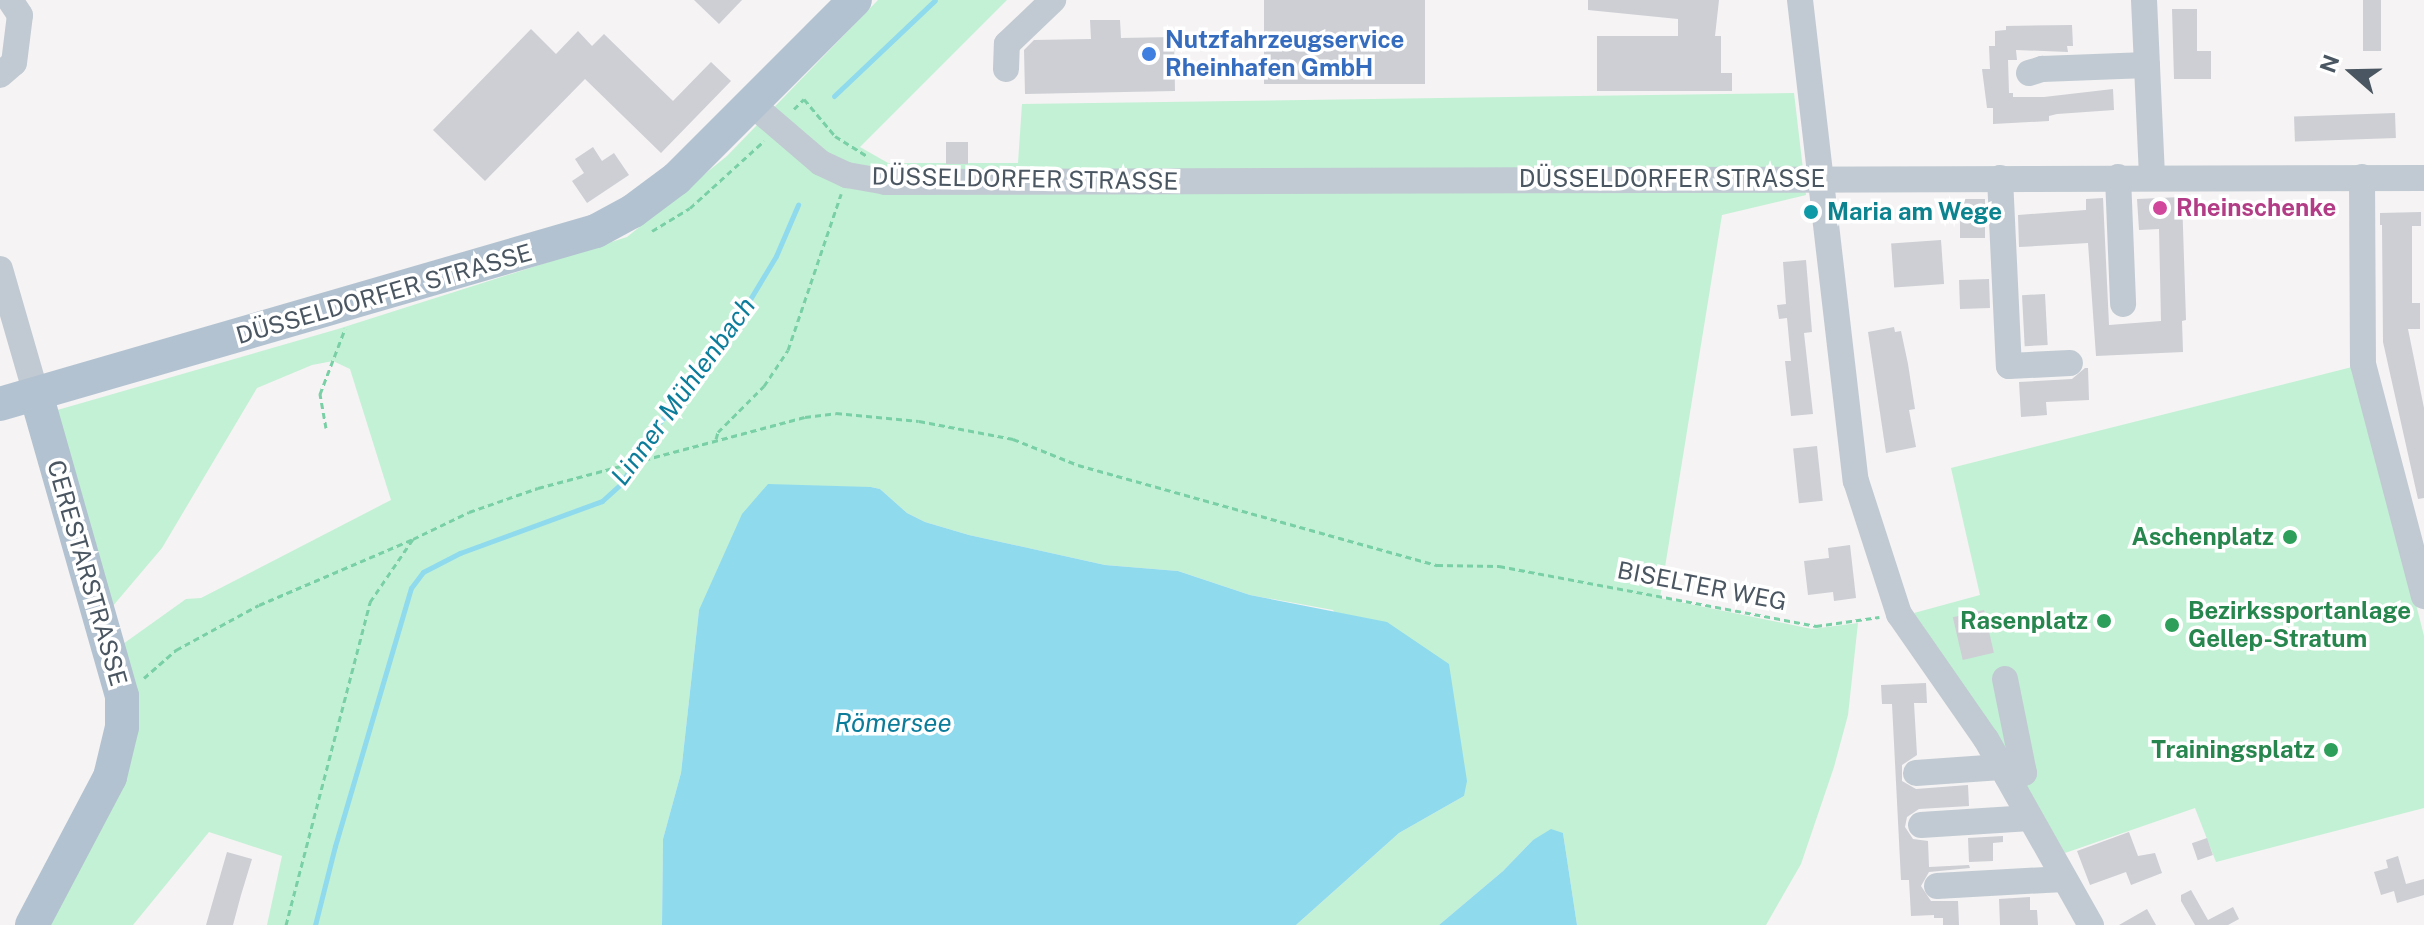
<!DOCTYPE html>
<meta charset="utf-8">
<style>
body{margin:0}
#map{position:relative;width:2424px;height:925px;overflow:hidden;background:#f5f3f3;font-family:"Public Sans",sans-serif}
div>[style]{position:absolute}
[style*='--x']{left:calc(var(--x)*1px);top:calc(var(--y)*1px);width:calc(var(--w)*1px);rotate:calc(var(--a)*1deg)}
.green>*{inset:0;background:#c3f1d5}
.water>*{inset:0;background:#90daee}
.stream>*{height:5px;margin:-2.5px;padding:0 2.5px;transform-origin:2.5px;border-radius:2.5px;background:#90daee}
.building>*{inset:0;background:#cdcfd5;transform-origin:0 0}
.path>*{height:3px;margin-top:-1.5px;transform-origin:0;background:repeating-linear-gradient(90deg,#7ad0a6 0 6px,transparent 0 10px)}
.minor>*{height:26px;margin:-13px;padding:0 13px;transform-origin:13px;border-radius:13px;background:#c1cad2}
.major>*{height:34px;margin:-17px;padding:0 17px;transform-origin:17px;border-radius:17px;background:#b3c2d1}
.dots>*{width:22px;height:22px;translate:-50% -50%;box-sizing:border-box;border:4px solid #fff;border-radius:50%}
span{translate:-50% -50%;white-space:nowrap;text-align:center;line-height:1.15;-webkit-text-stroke:7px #fff;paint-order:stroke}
.shop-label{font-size:24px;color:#366cbe;font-weight:700}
.left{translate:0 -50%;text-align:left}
.street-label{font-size:24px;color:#4a5661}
.hotel-label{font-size:24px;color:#b23c85;font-weight:700}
.culture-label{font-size:24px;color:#0d838f;font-weight:700}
.leisure-label{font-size:24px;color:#27864d;font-weight:700}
.right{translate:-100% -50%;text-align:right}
.water-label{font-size:26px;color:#0c7c9b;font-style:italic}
.north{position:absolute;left:2312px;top:32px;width:80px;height:80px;-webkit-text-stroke:6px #fff;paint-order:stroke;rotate:290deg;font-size:22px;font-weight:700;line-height:32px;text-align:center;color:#4a5661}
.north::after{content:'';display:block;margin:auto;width:28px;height:36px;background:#4a5661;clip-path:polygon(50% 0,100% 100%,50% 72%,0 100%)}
</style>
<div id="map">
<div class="green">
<div style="clip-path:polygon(878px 0,1007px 0,860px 147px,888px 163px,1018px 163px,1022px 104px,1794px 93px,1806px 195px,1722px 215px,1660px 598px,1812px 629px,1858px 623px,1848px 715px,1834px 767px,1801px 864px,1766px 925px,1577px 925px,1563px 833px,1533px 840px,1503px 871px,1439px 925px,1296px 925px,1399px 833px,1464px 796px,1333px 610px,1250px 595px,1178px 571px,1105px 565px,969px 535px,925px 522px,907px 513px,880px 489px,871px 487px,699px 610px,681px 773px,663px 839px,662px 925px,267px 925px,282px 856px,209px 832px,133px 925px,42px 925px,84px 857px,123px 644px,186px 599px,201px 598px,391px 500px,350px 369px,333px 361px,312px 365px,257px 388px,162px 548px,112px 607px,54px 411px,338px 329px,627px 237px,727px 156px)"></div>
<div style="clip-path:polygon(2356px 366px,2424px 636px,2424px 808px,2216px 862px,2195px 808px,2065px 853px,2004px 747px,1914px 613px,1980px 595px,1951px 468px)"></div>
</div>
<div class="water">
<div style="clip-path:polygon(768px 484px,871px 487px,880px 489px,907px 513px,925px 522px,969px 535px,1105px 565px,1178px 571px,1250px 595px,1387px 622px,1449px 664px,1467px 781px,1464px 796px,1399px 833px,1296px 925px,662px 925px,663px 839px,681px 773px,699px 610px,742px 514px)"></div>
<div style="clip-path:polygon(1551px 829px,1563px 833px,1577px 925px,1439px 925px,1503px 871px,1533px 840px)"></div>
</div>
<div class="stream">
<div style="--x:834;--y:96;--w:139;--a:-43.5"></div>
<div style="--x:315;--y:925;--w:81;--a:-75.8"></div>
<div style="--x:335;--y:846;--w:269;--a:-73.6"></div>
<div style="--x:411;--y:588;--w:20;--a:-53"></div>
<div style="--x:423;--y:572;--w:42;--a:-27.2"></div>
<div style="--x:460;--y:553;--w:151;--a:-20.1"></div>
<div style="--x:602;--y:501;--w:27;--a:-42"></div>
<div style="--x:622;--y:483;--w:48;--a:-61.3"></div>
<div style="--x:645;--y:441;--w:134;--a:-51.7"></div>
<div style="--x:728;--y:336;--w:93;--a:-59"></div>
<div style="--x:776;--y:256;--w:56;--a:-66.7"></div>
</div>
<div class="building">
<div style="clip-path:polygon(694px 0,742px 0,719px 24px)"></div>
<div style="left:1264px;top:0;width:161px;height:84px"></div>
<div style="clip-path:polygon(1588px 0,1719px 0,1715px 36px,1721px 36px,1721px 73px,1732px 73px,1732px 91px,1597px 91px,1597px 36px,1678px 36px,1678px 19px,1588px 10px)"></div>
<div style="left:2363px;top:0;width:18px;height:51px"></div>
<div style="clip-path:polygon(2172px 9px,2197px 9px,2197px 51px,2211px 51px,2211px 79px,2174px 79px)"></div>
<div style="clip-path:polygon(1090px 20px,1120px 20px,1121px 38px,1174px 37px,1175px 91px,1025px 94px,1024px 50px,1034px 40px,1091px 39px)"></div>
<div style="clip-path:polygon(2072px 25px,2073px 46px,2067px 46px,2068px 52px,2016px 50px,2017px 60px,2008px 60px,2009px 93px,2013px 93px,2013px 97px,2044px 97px,2113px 89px,2114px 110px,2057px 114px,2049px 116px,2049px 121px,1993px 124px,1993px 108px,1987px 108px,1982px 69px,1990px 69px,1989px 46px,1995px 46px,1995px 31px,2006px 30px,2006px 26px)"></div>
<div style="clip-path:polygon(531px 29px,556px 54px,578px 31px,592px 46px,604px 34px,673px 101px,711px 62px,731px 81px,661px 153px,585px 79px,485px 181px,433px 130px)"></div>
<div style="left:2395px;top:113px;width:25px;height:101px;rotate:88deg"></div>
<div style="left:946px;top:142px;width:22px;height:22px"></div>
<div style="clip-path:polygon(593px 147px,602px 161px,614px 153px,629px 175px,587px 203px,572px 181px,584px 173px,575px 159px)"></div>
<div style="clip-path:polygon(2182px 197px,2186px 320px,2182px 321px,2183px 352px,2096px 356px,2088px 243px,2019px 247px,2018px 215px,2086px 210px,2086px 199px,2103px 198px,2109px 325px,2161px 321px,2159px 229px,2139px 230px,2137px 199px)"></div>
<div style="left:1960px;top:199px;width:25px;height:39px"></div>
<div style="clip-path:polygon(2421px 212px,2421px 226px,2412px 226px,2412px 303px,2420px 303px,2420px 329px,2408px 329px,2424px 408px,2424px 498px,2418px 499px,2383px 342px,2382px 225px,2380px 225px,2380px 213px)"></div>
<div style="left:1941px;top:240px;width:44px;height:50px;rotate:86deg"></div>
<div style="clip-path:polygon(1806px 260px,1812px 332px,1804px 333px,1813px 414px,1791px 416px,1785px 361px,1791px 361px,1787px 318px,1779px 319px,1777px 305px,1786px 304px,1783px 262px)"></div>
<div style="left:1989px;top:279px;width:29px;height:30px;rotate:88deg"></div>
<div style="left:2045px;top:294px;width:51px;height:23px;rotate:87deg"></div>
<div style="clip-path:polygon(1894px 327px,1895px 332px,1901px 331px,1908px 364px,1915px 409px,1909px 410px,1916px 447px,1886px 453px,1868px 332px)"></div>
<div style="clip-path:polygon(2085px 368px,2088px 368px,2089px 400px,2046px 402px,2047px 415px,2021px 417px,2019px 382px,2072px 379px)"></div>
<div style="left:1817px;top:446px;width:55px;height:24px;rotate:84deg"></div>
<div style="clip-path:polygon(1850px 545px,1856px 598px,1834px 601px,1833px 592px,1808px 595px,1804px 561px,1829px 558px,1828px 548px)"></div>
<div style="left:1984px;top:610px;width:44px;height:32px;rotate:77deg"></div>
<div style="clip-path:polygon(1926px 683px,1927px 703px,1914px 703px,1917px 755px,1902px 765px,1902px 781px,1916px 789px,1968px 785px,1969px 806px,1919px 809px,1907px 817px,1905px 827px,1913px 839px,1928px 841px,1929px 867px,1969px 865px,1970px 868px,1929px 872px,1921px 886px,1931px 901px,1958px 901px,1959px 925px,1943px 925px,1943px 918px,1934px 918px,1934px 915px,1911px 916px,1909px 880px,1901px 880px,1892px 704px,1882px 704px,1881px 685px)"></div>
<div style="clip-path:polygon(2129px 832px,2138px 856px,2155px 853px,2162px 873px,2131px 885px,2126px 872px,2090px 885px,2077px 851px)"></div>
<div style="clip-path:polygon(2003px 836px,2003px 842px,1993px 843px,1993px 861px,1969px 862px,1968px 838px)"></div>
<div style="left:2207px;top:838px;width:18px;height:16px;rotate:71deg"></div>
<div style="clip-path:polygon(227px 852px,252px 859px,241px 895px,233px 925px,206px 925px)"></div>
<div style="clip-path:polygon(2398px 856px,2406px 884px,2424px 879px,2424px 895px,2397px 903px,2394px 891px,2381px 895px,2374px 872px,2388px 868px,2386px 860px)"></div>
<div style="clip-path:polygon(2191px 890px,2208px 920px,2233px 907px,2239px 919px,2228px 925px,2195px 925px,2181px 901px,2181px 895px)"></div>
<div style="clip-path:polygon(2030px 897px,2030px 910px,2037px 910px,2038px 925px,2000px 925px,1999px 899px)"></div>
<div style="clip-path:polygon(2147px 909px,2156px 925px,2119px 925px)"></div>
</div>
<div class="path">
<div style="--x:794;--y:109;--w:14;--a:-45"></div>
<div style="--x:804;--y:99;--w:48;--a:50"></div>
<div style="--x:835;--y:136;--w:38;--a:32"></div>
<div style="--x:652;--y:231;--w:44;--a:-31.2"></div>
<div style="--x:690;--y:208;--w:100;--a:-42.2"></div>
<div style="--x:326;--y:428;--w:35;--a:-100"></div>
<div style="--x:320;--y:394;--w:70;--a:-69"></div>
<div style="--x:716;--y:439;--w:7;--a:-74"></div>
<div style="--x:718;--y:432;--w:65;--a:-45"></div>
<div style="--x:764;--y:386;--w:43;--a:-56.3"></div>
<div style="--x:788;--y:350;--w:165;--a:-71.2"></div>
<div style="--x:144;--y:678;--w:43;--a:-41.2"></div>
<div style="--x:176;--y:650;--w:94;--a:-28.5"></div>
<div style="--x:259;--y:605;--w:168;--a:-23.2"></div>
<div style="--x:286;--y:925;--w:334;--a:-75.4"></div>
<div style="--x:370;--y:602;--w:76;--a:-55.7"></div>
<div style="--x:413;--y:539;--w:62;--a:-25.7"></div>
<div style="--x:469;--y:512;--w:73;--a:-19.2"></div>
<div style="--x:538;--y:488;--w:276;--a:-14.9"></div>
<div style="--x:805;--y:417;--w:31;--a:-7"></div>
<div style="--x:836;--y:413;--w:83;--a:5.5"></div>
<div style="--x:919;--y:421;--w:96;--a:10.8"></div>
<div style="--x:1013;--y:439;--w:70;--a:21.8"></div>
<div style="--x:1078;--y:465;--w:373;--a:15.6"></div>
<div style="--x:1437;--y:565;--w:62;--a:0.9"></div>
<div style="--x:1499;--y:566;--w:323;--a:10.7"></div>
<div style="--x:1816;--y:626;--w:64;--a:-8.1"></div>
</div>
<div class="minor">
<div style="--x:1800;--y:0;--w:484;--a:83.4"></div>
<div style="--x:1856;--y:481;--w:140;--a:72.1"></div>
<div style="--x:1899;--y:614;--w:152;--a:55.2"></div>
<div style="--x:1986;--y:739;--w:214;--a:60.6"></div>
<div style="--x:2144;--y:0;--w:177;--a:87.4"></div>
<div style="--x:1006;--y:69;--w:25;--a:-88"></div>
<div style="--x:1007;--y:44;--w:64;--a:-43.7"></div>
<div style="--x:2029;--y:73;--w:14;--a:-17"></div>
<div style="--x:2042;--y:69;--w:105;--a:-2.2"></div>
<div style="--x:0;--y:75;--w:18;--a:-41"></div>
<div style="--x:14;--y:63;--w:48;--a:-82.9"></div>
<div style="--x:20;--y:15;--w:18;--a:-124"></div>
<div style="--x:753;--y:105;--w:89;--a:40.5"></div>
<div style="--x:821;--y:163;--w:29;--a:25"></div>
<div style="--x:847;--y:175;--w:39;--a:10"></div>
<div style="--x:885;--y:182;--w:1539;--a:-0.15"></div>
<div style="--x:2118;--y:177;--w:127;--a:87.7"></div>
<div style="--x:2362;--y:177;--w:187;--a:89.7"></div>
<div style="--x:2363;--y:364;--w:240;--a:75.3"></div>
<div style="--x:2000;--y:178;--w:188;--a:87.3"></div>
<div style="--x:2009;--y:366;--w:61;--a:-2.8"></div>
<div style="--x:0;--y:269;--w:130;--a:73.9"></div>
<div style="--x:2005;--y:679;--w:96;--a:78.6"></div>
<div style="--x:2024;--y:773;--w:17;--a:167"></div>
<div style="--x:1916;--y:773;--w:85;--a:-4"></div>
<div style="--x:1921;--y:825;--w:109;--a:-3.7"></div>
<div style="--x:1937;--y:886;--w:127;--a:-3.2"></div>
</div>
<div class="major">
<div style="--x:0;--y:404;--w:621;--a:-16.19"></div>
<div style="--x:596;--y:231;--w:42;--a:-28.4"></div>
<div style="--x:633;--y:211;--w:54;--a:-36.7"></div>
<div style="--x:676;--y:179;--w:253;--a:-45"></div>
<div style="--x:32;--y:925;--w:167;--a:-62.2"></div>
<div style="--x:110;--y:777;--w:51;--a:-76.5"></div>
<div style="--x:122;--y:727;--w:31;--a:-90"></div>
<div style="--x:122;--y:696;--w:314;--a:-105.9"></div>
</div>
<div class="dots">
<div style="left:1149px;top:54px;background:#3f7fe0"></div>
<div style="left:2160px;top:208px;background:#d1479c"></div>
<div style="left:1811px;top:212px;background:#0f9aa8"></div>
<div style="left:2290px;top:537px;background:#2e9e5b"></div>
<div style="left:2104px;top:621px;background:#2e9e5b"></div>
<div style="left:2172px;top:625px;background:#2e9e5b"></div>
<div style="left:2331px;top:750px;background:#2e9e5b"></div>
</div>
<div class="shop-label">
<span class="left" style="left:1165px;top:54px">Nutzfahrzeugservice<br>Rheinhafen GmbH</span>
</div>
<div class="street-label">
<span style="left:1025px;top:179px;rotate:1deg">DÜSSELDORFER STRASSE</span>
<span style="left:1672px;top:179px">DÜSSELDORFER STRASSE</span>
<span style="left:384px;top:294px;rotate:-16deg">DÜSSELDORFER STRASSE</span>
<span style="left:87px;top:573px;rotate:74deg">CERESTARSTRASSE</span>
<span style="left:1702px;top:586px;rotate:11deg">BISELTER WEG</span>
</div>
<div class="hotel-label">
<span class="left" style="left:2176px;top:208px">Rheinschenke</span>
</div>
<div class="culture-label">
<span class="left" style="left:1827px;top:212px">Maria am Wege</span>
</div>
<div class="leisure-label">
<span class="right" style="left:2274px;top:537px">Aschenplatz</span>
<span class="left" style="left:2188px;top:625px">Bezirkssportanlage<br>Gellep-Stratum</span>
<span class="right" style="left:2088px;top:621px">Rasenplatz</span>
<span class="right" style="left:2315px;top:750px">Trainingsplatz</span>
</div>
<div class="water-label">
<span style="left:683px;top:391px;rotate:-54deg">Linner Mühlenbach</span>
<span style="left:893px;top:723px">Römersee</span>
</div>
<div class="north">N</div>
</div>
